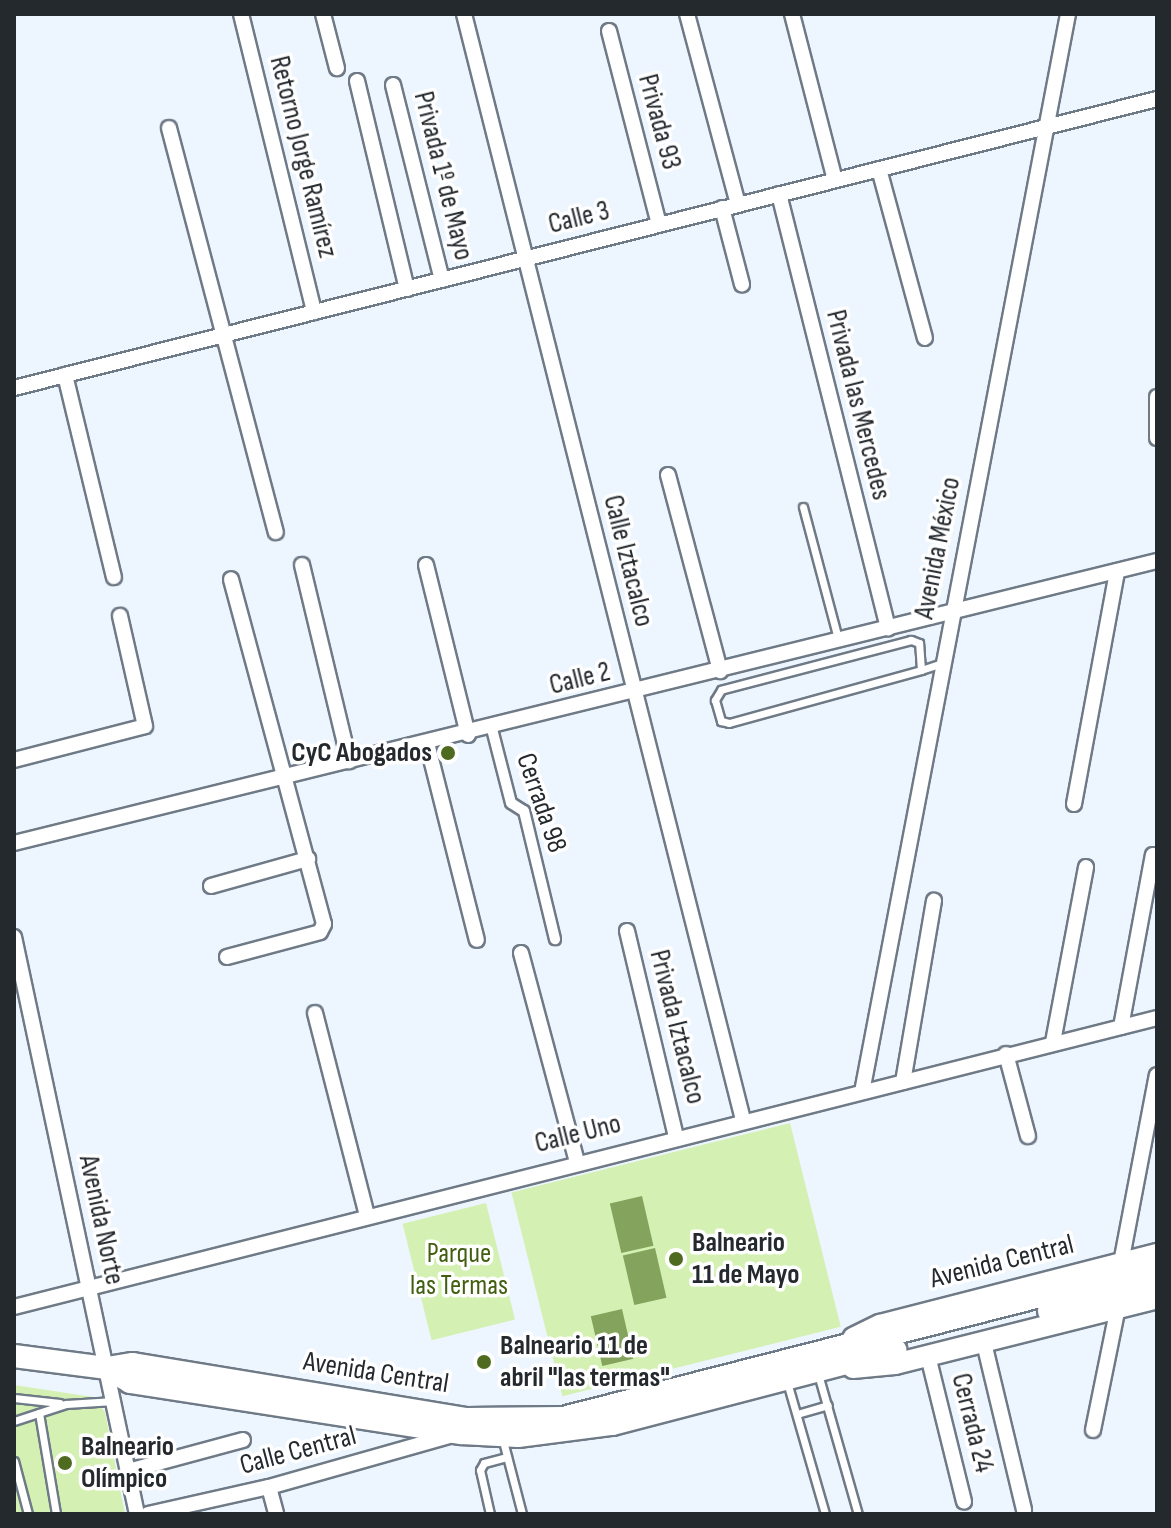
<!DOCTYPE html>
<meta charset="utf-8">
<style>
body{margin:0}
#map{position:relative;width:1171px;height:1528px;overflow:hidden;background:#edf5fe;font-family:"Sofia Sans Condensed",sans-serif}
div>[style]{position:absolute}
[style*='--x']{left:calc(var(--x)*1px);top:calc(var(--y)*1px);width:calc(var(--w)*1px);rotate:calc(var(--a)*1deg)}
.green>*{inset:0;background:#d4f1b3;transform-origin:0 0}
.water>*{inset:0;background:#84a35c;transform-origin:0 0}
.roads{filter:drop-shadow(2px 0 #6f7a87) drop-shadow(-2px 0 #6f7a87) drop-shadow(0 2px #6f7a87) drop-shadow(0 -2px #6f7a87)}
.service>*{height:7px;margin:-3.5px;padding:0 3.5px;transform-origin:3.5px;border-radius:3.5px;background:#fff}
.pedestrian>*{height:10px;margin:-5px;padding:0 5px;transform-origin:5px;border-radius:5px;background:#fff}
.minor>*{height:14px;margin:-7px;padding:0 7px;transform-origin:7px;border-radius:7px;background:#fff}
.secondary>*{height:20px;margin:-10px;padding:0 10px;transform-origin:10px;border-radius:10px;background:#fff}
.primary>*{height:22px;margin:-11px;padding:0 11px;transform-origin:11px;border-radius:11px;background:#fff}
.dots>*{width:22px;height:22px;translate:-50% -50%;box-sizing:border-box;border:4px solid #fff;border-radius:50%}
span{translate:-50% -50%;white-space:nowrap;text-align:center;line-height:1.15;-webkit-text-stroke:7px #fff;paint-order:stroke}
.street-label{font-size:28px;color:#24292e}
.poi-label{font-size:28px;color:#24292e;font-weight:700}
.right{translate:-100% -50%;text-align:right}
.left{translate:0 -50%;text-align:left}
.park-label{font-size:28px;color:#425e10}
.frame{position:absolute;inset:0;border:16px solid #24292e;pointer-events:none}
</style>
<div id="map">
<div class="green">
<div style="left:790px;top:1123px;width:210px;height:287px;rotate:76deg"></div>
<div style="left:486px;top:1203px;width:120px;height:86px;rotate:76deg"></div>
<div style="clip-path:polygon(14px 1385px,93px 1397px,105px 1412px,125px 1514px,14px 1514px)"></div>
</div>
<div class="water">
<div style="left:642px;top:1196px;width:51px;height:33px;rotate:77deg"></div>
<div style="left:655px;top:1248px;width:51px;height:33px;rotate:77deg"></div>
<div style="left:622px;top:1309px;width:51px;height:32px;rotate:77deg"></div>
</div>
<div class="roads">
<div class="service">
<div style="--x:803;--y:507;--w:137;--a:75.1"></div>
<div style="--x:921;--y:670;--w:27;--a:-94"></div>
<div style="--x:919;--y:643;--w:9;--a:-159"></div>
<div style="--x:911;--y:640;--w:196;--a:165.3"></div>
<div style="--x:721;--y:690;--w:12;--a:121"></div>
<div style="--x:715;--y:700;--w:22;--a:74"></div>
<div style="--x:721;--y:721;--w:8;--a:14"></div>
<div style="--x:729;--y:723;--w:199;--a:-15.4"></div>
<div style="--x:921;--y:670;--w:23;--a:-18"></div>
<div style="--x:818;--y:1374;--w:146;--a:74.1"></div>
<div style="--x:787;--y:1382;--w:137;--a:73.9"></div>
<div style="--x:14;--y:1398;--w:46;--a:6.2"></div>
<div style="--x:39;--y:1413;--w:102;--a:80.4"></div>
<div style="--x:797;--y:1414;--w:32;--a:-16"></div>
<div style="--x:14;--y:1421;--w:55;--a:-18.1"></div>
<div style="--x:66;--y:1404;--w:48;--a:-3.6"></div>
<div style="--x:502;--y:1437;--w:80;--a:75.4"></div>
<div style="--x:14;--y:1461;--w:55;--a:75.2"></div>
<div style="--x:490;--y:1514;--w:45;--a:-102.8"></div>
<div style="--x:480;--y:1470;--w:8;--a:-60"></div>
<div style="--x:484;--y:1463;--w:24;--a:-15"></div>
</div>
<div class="pedestrian">
<div style="--x:492;--y:729;--w:76;--a:75.6"></div>
<div style="--x:511;--y:803;--w:15;--a:32"></div>
<div style="--x:524;--y:811;--w:132;--a:76.4"></div>
</div>
<div class="minor">
<div style="--x:241;--y:14;--w:307;--a:76.2"></div>
<div style="--x:323;--y:14;--w:56;--a:75.5"></div>
<div style="--x:464;--y:14;--w:1141;--a:75.84"></div>
<div style="--x:687;--y:14;--w:197;--a:75"></div>
<div style="--x:792;--y:14;--w:171;--a:75.5"></div>
<div style="--x:609;--y:31;--w:200;--a:75.5"></div>
<div style="--x:357;--y:81;--w:214;--a:76.5"></div>
<div style="--x:393;--y:85;--w:201;--a:75.9"></div>
<div style="--x:169;--y:128;--w:418;--a:75.2"></div>
<div style="--x:879;--y:169;--w:175;--a:74.8"></div>
<div style="--x:779;--y:194;--w:448;--a:75.9"></div>
<div style="--x:722;--y:208;--w:79;--a:75.3"></div>
<div style="--x:65;--y:375;--w:208;--a:76.4"></div>
<div style="--x:14;--y:388;--w:1179;--a:-14.19"></div>
<div style="--x:1157;--y:397;--w:41;--a:90"></div>
<div style="--x:668;--y:475;--w:203;--a:75.1"></div>
<div style="--x:302;--y:565;--w:202;--a:76.5"></div>
<div style="--x:426;--y:565;--w:175;--a:76.1"></div>
<div style="--x:427;--y:743;--w:203;--a:75.8"></div>
<div style="--x:14;--y:760;--w:135;--a:-14.5"></div>
<div style="--x:145;--y:726;--w:113;--a:-102.8"></div>
<div style="--x:1074;--y:804;--w:237;--a:-79.5"></div>
<div style="--x:14;--y:843;--w:1177;--a:-13.86"></div>
<div style="--x:211;--y:886;--w:101;--a:-15.6"></div>
<div style="--x:627;--y:931;--w:211;--a:76.6"></div>
<div style="--x:14;--y:937;--w:590;--a:77.97"></div>
<div style="--x:521;--y:953;--w:216;--a:75"></div>
<div style="--x:227;--y:957;--w:96;--a:-15"></div>
<div style="--x:320;--y:932;--w:9;--a:-63"></div>
<div style="--x:324;--y:924;--w:357;--a:-105.1"></div>
<div style="--x:315;--y:1013;--w:209;--a:75.6"></div>
<div style="--x:1121;--y:1027;--w:175;--a:-79.5"></div>
<div style="--x:1053;--y:1042;--w:178;--a:-79.3"></div>
<div style="--x:1006;--y:1054;--w:85;--a:75"></div>
<div style="--x:903;--y:1082;--w:184;--a:-80.3"></div>
<div style="--x:862;--y:1092;--w:1098;--a:-79.18"></div>
<div style="--x:1121;--y:1263;--w:191;--a:-79.2"></div>
<div style="--x:14;--y:1307;--w:1179;--a:-14.19"></div>
<div style="--x:984;--y:1343;--w:172;--a:76.5"></div>
<div style="--x:928;--y:1356;--w:150;--a:76.1"></div>
<div style="--x:1093;--y:1430;--w:126;--a:-78.5"></div>
<div style="--x:128;--y:1471;--w:119;--a:-15.1"></div>
<div style="--x:269;--y:1487;--w:28;--a:75"></div>
<div style="--x:148;--y:1514;--w:124;--a:-12.6"></div>
<div style="--x:269;--y:1487;--w:191;--a:-15.8"></div>
</div>
<div class="secondary">
<div style="--x:853;--y:1338;--w:30;--a:-26"></div>
<div style="--x:880;--y:1325;--w:286;--a:-14.4"></div>
<div style="--x:853;--y:1368;--w:42;--a:-5.4"></div>
<div style="--x:895;--y:1364;--w:270;--a:-14.1"></div>
</div>
<div class="primary">
<div style="--x:1049;--y:1311;--w:112;--a:-14.5"></div>
<div style="--x:14;--y:1356;--w:94;--a:7.4"></div>
<div style="--x:107;--y:1368;--w:26;--a:-9"></div>
<div style="--x:133;--y:1364;--w:338;--a:9.4"></div>
<div style="--x:467;--y:1419;--w:96;--a:-0.6"></div>
<div style="--x:563;--y:1418;--w:613;--a:-14.35"></div>
<div style="--x:107;--y:1368;--w:27;--a:31"></div>
<div style="--x:130;--y:1382;--w:335;--a:8.8"></div>
<div style="--x:461;--y:1433;--w:57;--a:3"></div>
<div style="--x:518;--y:1436;--w:95;--a:-7.3"></div>
<div style="--x:612;--y:1424;--w:293;--a:-14.6"></div>
</div>
</div>
<div class="dots">
<div style="left:448px;top:753px;background:#4e6b20"></div>
<div style="left:676px;top:1259px;background:#4e6b20"></div>
<div style="left:484px;top:1362px;background:#4e6b20"></div>
<div style="left:65px;top:1463px;background:#4e6b20"></div>
</div>
<div class="street-label">
<span style="left:659px;top:122px;rotate:75deg">Privada 93</span>
<span style="left:303px;top:157px;rotate:76deg">Retorno Jorge Ramírez</span>
<span style="left:443px;top:176px;rotate:76deg">Privada 1º de Mayo</span>
<span style="left:579px;top:218px;rotate:-14deg">Calle 3</span>
<span style="left:858px;top:405px;rotate:76deg">Privada las Mercedes</span>
<span style="left:938px;top:548px;rotate:-79deg">Avenida México</span>
<span style="left:628px;top:561px;rotate:76deg">Calle Iztacalco</span>
<span style="left:580px;top:679px;rotate:-14deg">Calle 2</span>
<span style="left:541px;top:803px;rotate:71deg">Cerrada 98</span>
<span style="left:677px;top:1027px;rotate:76deg">Privada Iztacalco</span>
<span style="left:578px;top:1134px;rotate:-14deg">Calle Uno</span>
<span style="left:101px;top:1220px;rotate:78deg">Avenida Norte</span>
<span style="left:1002px;top:1262px;rotate:-14deg">Avenida Central</span>
<span style="left:376px;top:1373px;rotate:9deg">Avenida Central</span>
<span style="left:972px;top:1423px;rotate:76deg">Cerrada 24</span>
<span style="left:298px;top:1451px;rotate:-15deg">Calle Central</span>
</div>
<div class="poi-label">
<span class="right" style="left:432px;top:753px">CyC Abogados</span>
<span class="left" style="left:692px;top:1259px">Balneario<br>11 de Mayo</span>
<span class="left" style="left:500px;top:1362px">Balneario 11 de<br>abril "las termas"</span>
<span class="left" style="left:81px;top:1463px">Balneario<br>Olímpico</span>
</div>
<div class="park-label">
<span style="left:459px;top:1270px">Parque<br>las Termas</span>
</div>
<div class="frame"></div>
</div>
